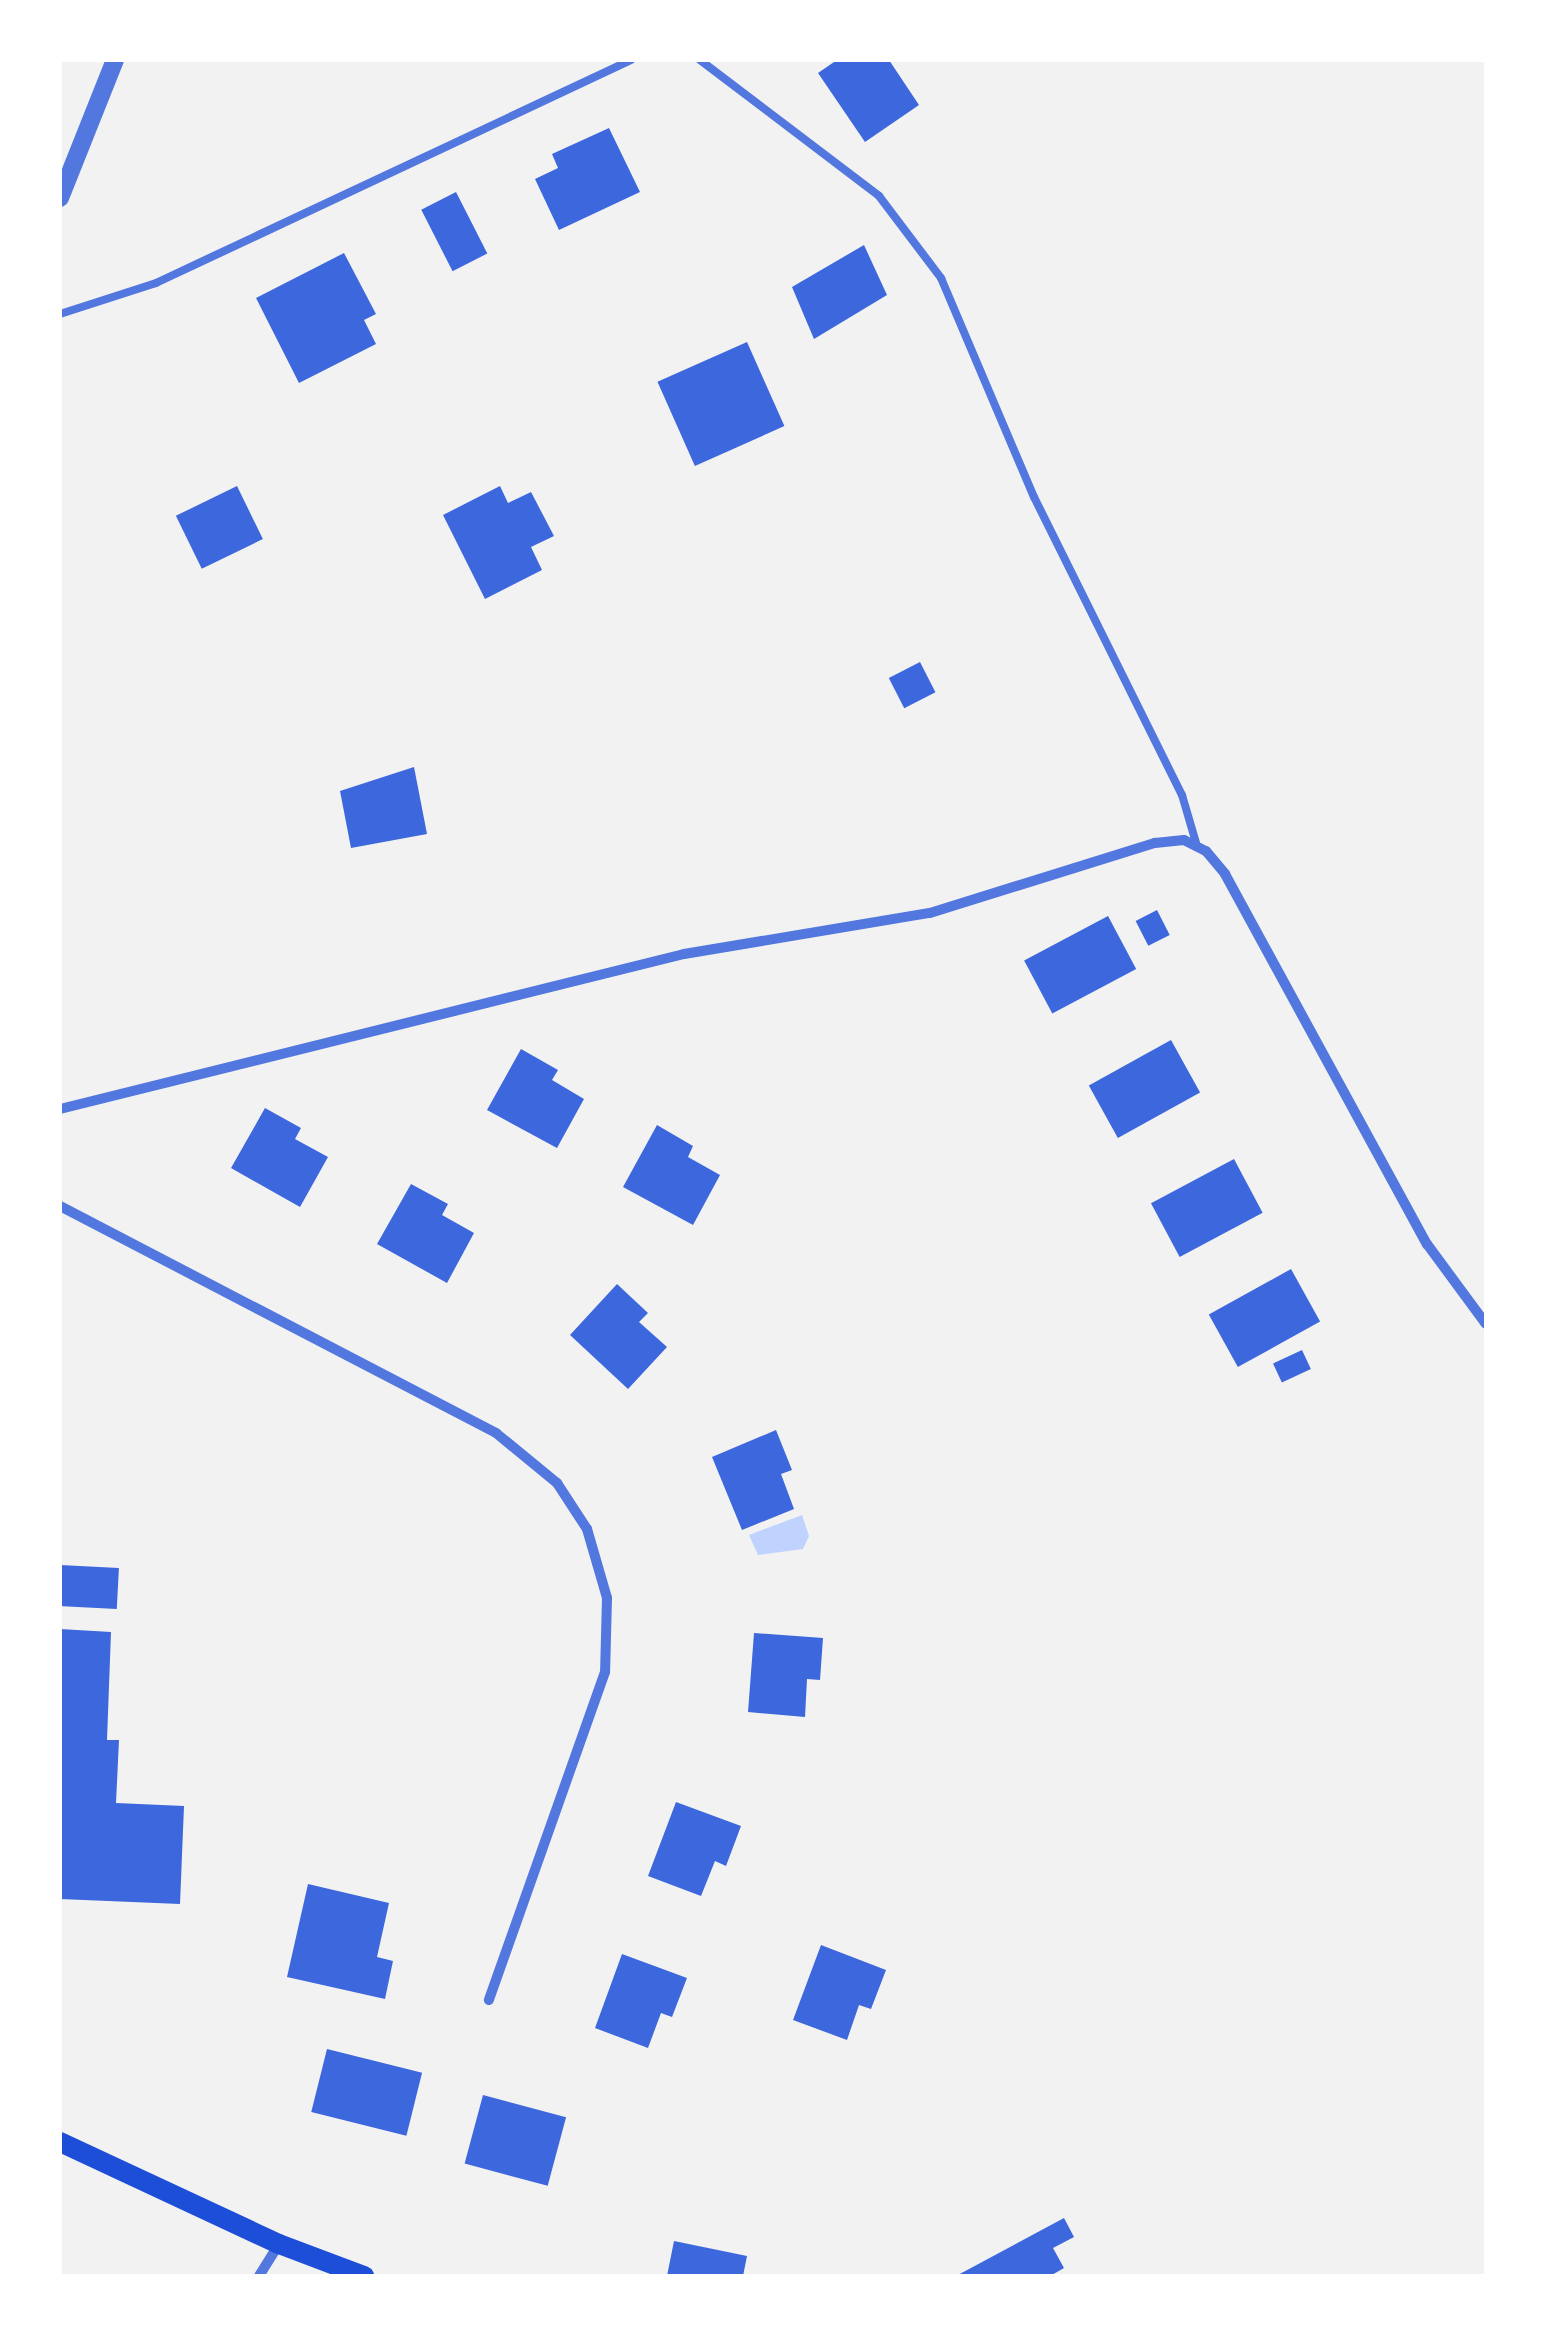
<!DOCTYPE html>
<style>
body{margin:0}
#map{position:relative;width:1546px;height:2336px;overflow:hidden;background:#f2f2f2;font-family:Signika,sans-serif}
div>[style]{position:absolute}
[style*='--x']{left:calc(var(--x)*1px);top:calc(var(--y)*1px);width:calc(var(--w)*1px);rotate:calc(var(--a)*1deg)}
.water>*{inset:0;background:#bfd3fe}
.building>*{inset:0;background:#3d67dc;transform-origin:0 0}
.service>*{height:8px;margin:-4px;padding:0 4px;transform-origin:4px;border-radius:4px;background:#5277de}
.minor>*{height:10px;margin:-5px;padding:0 5px;transform-origin:5px;border-radius:5px;background:#5277de}
.tertiary>*{height:18px;margin:-9px;padding:0 9px;transform-origin:9px;border-radius:9px;background:#5277de}
.secondary>*{height:20px;margin:-10px;padding:0 10px;transform-origin:10px;border-radius:10px;background:#1d4ed8}
span{translate:-50% -50%;white-space:nowrap;text-align:center;line-height:1.15;-webkit-text-stroke:10px #fff;paint-order:stroke}
.frame{position:absolute;inset:0;border:62px solid #fff;pointer-events:none}
</style>
<div id="map">
<div class="water">
<div style="clip-path:polygon(802px 1515px,809px 1536px,803px 1549px,758px 1555px,749px 1535px)"></div>
</div>
<div class="building">
<div style="clip-path:polygon(837px 60px,889px 60px,919px 105px,865px 142px,818px 73px)"></div>
<div style="clip-path:polygon(609px 128px,640px 192px,559px 230px,535px 179px,558px 168px,552px 154px)"></div>
<div style="left:456px;top:192px;width:69px;height:39px;rotate:63deg"></div>
<div style="clip-path:polygon(864px 245px,887px 295px,814px 339px,792px 287px)"></div>
<div style="clip-path:polygon(344px 253px,376px 314px,364px 320px,376px 344px,299px 383px,256px 298px)"></div>
<div style="left:747px;top:342px;width:92px;height:98px;rotate:66deg"></div>
<div style="left:237px;top:486px;width:59px;height:68px;rotate:64deg"></div>
<div style="clip-path:polygon(500px 486px,508px 503px,531px 492px,554px 536px,531px 547px,542px 570px,485px 599px,443px 515px)"></div>
<div style="left:920px;top:662px;width:34px;height:35px;rotate:63deg"></div>
<div style="clip-path:polygon(414px 767px,427px 834px,351px 848px,340px 791px)"></div>
<div style="left:1157px;top:910px;width:28px;height:24px;rotate:63deg"></div>
<div style="left:1108px;top:916px;width:60px;height:95px;rotate:62deg"></div>
<div style="left:1171px;top:1040px;width:60px;height:94px;rotate:61deg"></div>
<div style="clip-path:polygon(521px 1049px,558px 1070px,552px 1080px,584px 1099px,557px 1148px,487px 1110px)"></div>
<div style="clip-path:polygon(265px 1108px,301px 1128px,295px 1139px,328px 1157px,300px 1207px,231px 1168px)"></div>
<div style="clip-path:polygon(657px 1125px,693px 1146px,688px 1157px,720px 1175px,693px 1225px,623px 1187px)"></div>
<div style="left:1234px;top:1159px;width:61px;height:94px;rotate:62deg"></div>
<div style="clip-path:polygon(411px 1184px,448px 1204px,442px 1215px,474px 1233px,447px 1283px,377px 1244px)"></div>
<div style="left:1291px;top:1269px;width:60px;height:94px;rotate:61deg"></div>
<div style="clip-path:polygon(617px 1284px,648px 1313px,639px 1322px,667px 1347px,628px 1389px,570px 1335px)"></div>
<div style="left:1302px;top:1350px;width:21px;height:32px;rotate:65deg"></div>
<div style="clip-path:polygon(776px 1430px,792px 1470px,781px 1474px,794px 1509px,742px 1530px,712px 1457px)"></div>
<div style="left:60px;top:1565px;width:59px;height:41px;rotate:3deg"></div>
<div style="clip-path:polygon(60px 1629px,111px 1632px,107px 1740px,119px 1740px,116px 1803px,184px 1806px,180px 1904px,60px 1899px)"></div>
<div style="clip-path:polygon(754px 1633px,823px 1638px,820px 1680px,807px 1679px,805px 1717px,748px 1712px)"></div>
<div style="clip-path:polygon(676px 1802px,741px 1826px,726px 1866px,715px 1861px,701px 1896px,648px 1876px)"></div>
<div style="clip-path:polygon(308px 1884px,389px 1903px,377px 1957px,393px 1961px,385px 1999px,287px 1977px)"></div>
<div style="clip-path:polygon(821px 1945px,886px 1970px,871px 2009px,859px 2005px,847px 2040px,793px 2020px)"></div>
<div style="clip-path:polygon(622px 1954px,687px 1978px,672px 2017px,661px 2013px,648px 2048px,595px 2028px)"></div>
<div style="left:327px;top:2049px;width:98px;height:65px;rotate:14deg"></div>
<div style="left:483px;top:2095px;width:86px;height:71px;rotate:15deg"></div>
<div style="clip-path:polygon(1064px 2218px,1074px 2237px,1053px 2248px,1064px 2268px,1050px 2276px,956px 2276px)"></div>
<div style="clip-path:polygon(674px 2241px,747px 2256px,743px 2276px,667px 2276px)"></div>
</div>
<div class="service">
<div style="--x:700;--y:60;--w:225;--a:37.2"></div>
<div style="--x:879;--y:196;--w:103;--a:52.9"></div>
<div style="--x:941;--y:278;--w:238;--a:67"></div>
<div style="--x:1034;--y:497;--w:333;--a:63.6"></div>
<div style="--x:1182;--y:795;--w:50;--a:73.7"></div>
<div style="--x:60;--y:314;--w:101;--a:-17.9"></div>
<div style="--x:156;--y:283;--w:525;--a:-25.15"></div>
</div>
<div class="minor">
<div style="--x:60;--y:1109;--w:643;--a:-13.95"></div>
<div style="--x:684;--y:954;--w:249;--a:-9.5"></div>
<div style="--x:930;--y:913;--w:236;--a:-17.3"></div>
<div style="--x:1155;--y:843;--w:29;--a:-6"></div>
<div style="--x:1184;--y:840;--w:25;--a:27"></div>
<div style="--x:1206;--y:851;--w:30;--a:50"></div>
<div style="--x:1225;--y:874;--w:422;--a:61.4"></div>
<div style="--x:1427;--y:1244;--w:99;--a:53.6"></div>
<div style="--x:60;--y:1206;--w:492;--a:27.5"></div>
<div style="--x:496;--y:1433;--w:79;--a:39.3"></div>
<div style="--x:557;--y:1483;--w:55;--a:56.9"></div>
<div style="--x:587;--y:1529;--w:72;--a:73.8"></div>
<div style="--x:607;--y:1598;--w:74;--a:91.5"></div>
<div style="--x:605;--y:1672;--w:348;--a:109.5"></div>
<div style="--x:259;--y:2276;--w:38;--a:-58"></div>
</div>
<div class="tertiary">
<div style="--x:60;--y:198;--w:149;--a:-68.3"></div>
</div>
<div class="secondary">
<div style="--x:60;--y:2142;--w:242;--a:25"></div>
<div style="--x:279;--y:2244;--w:91;--a:20.6"></div>
</div>
<div class="frame"></div>
</div>
